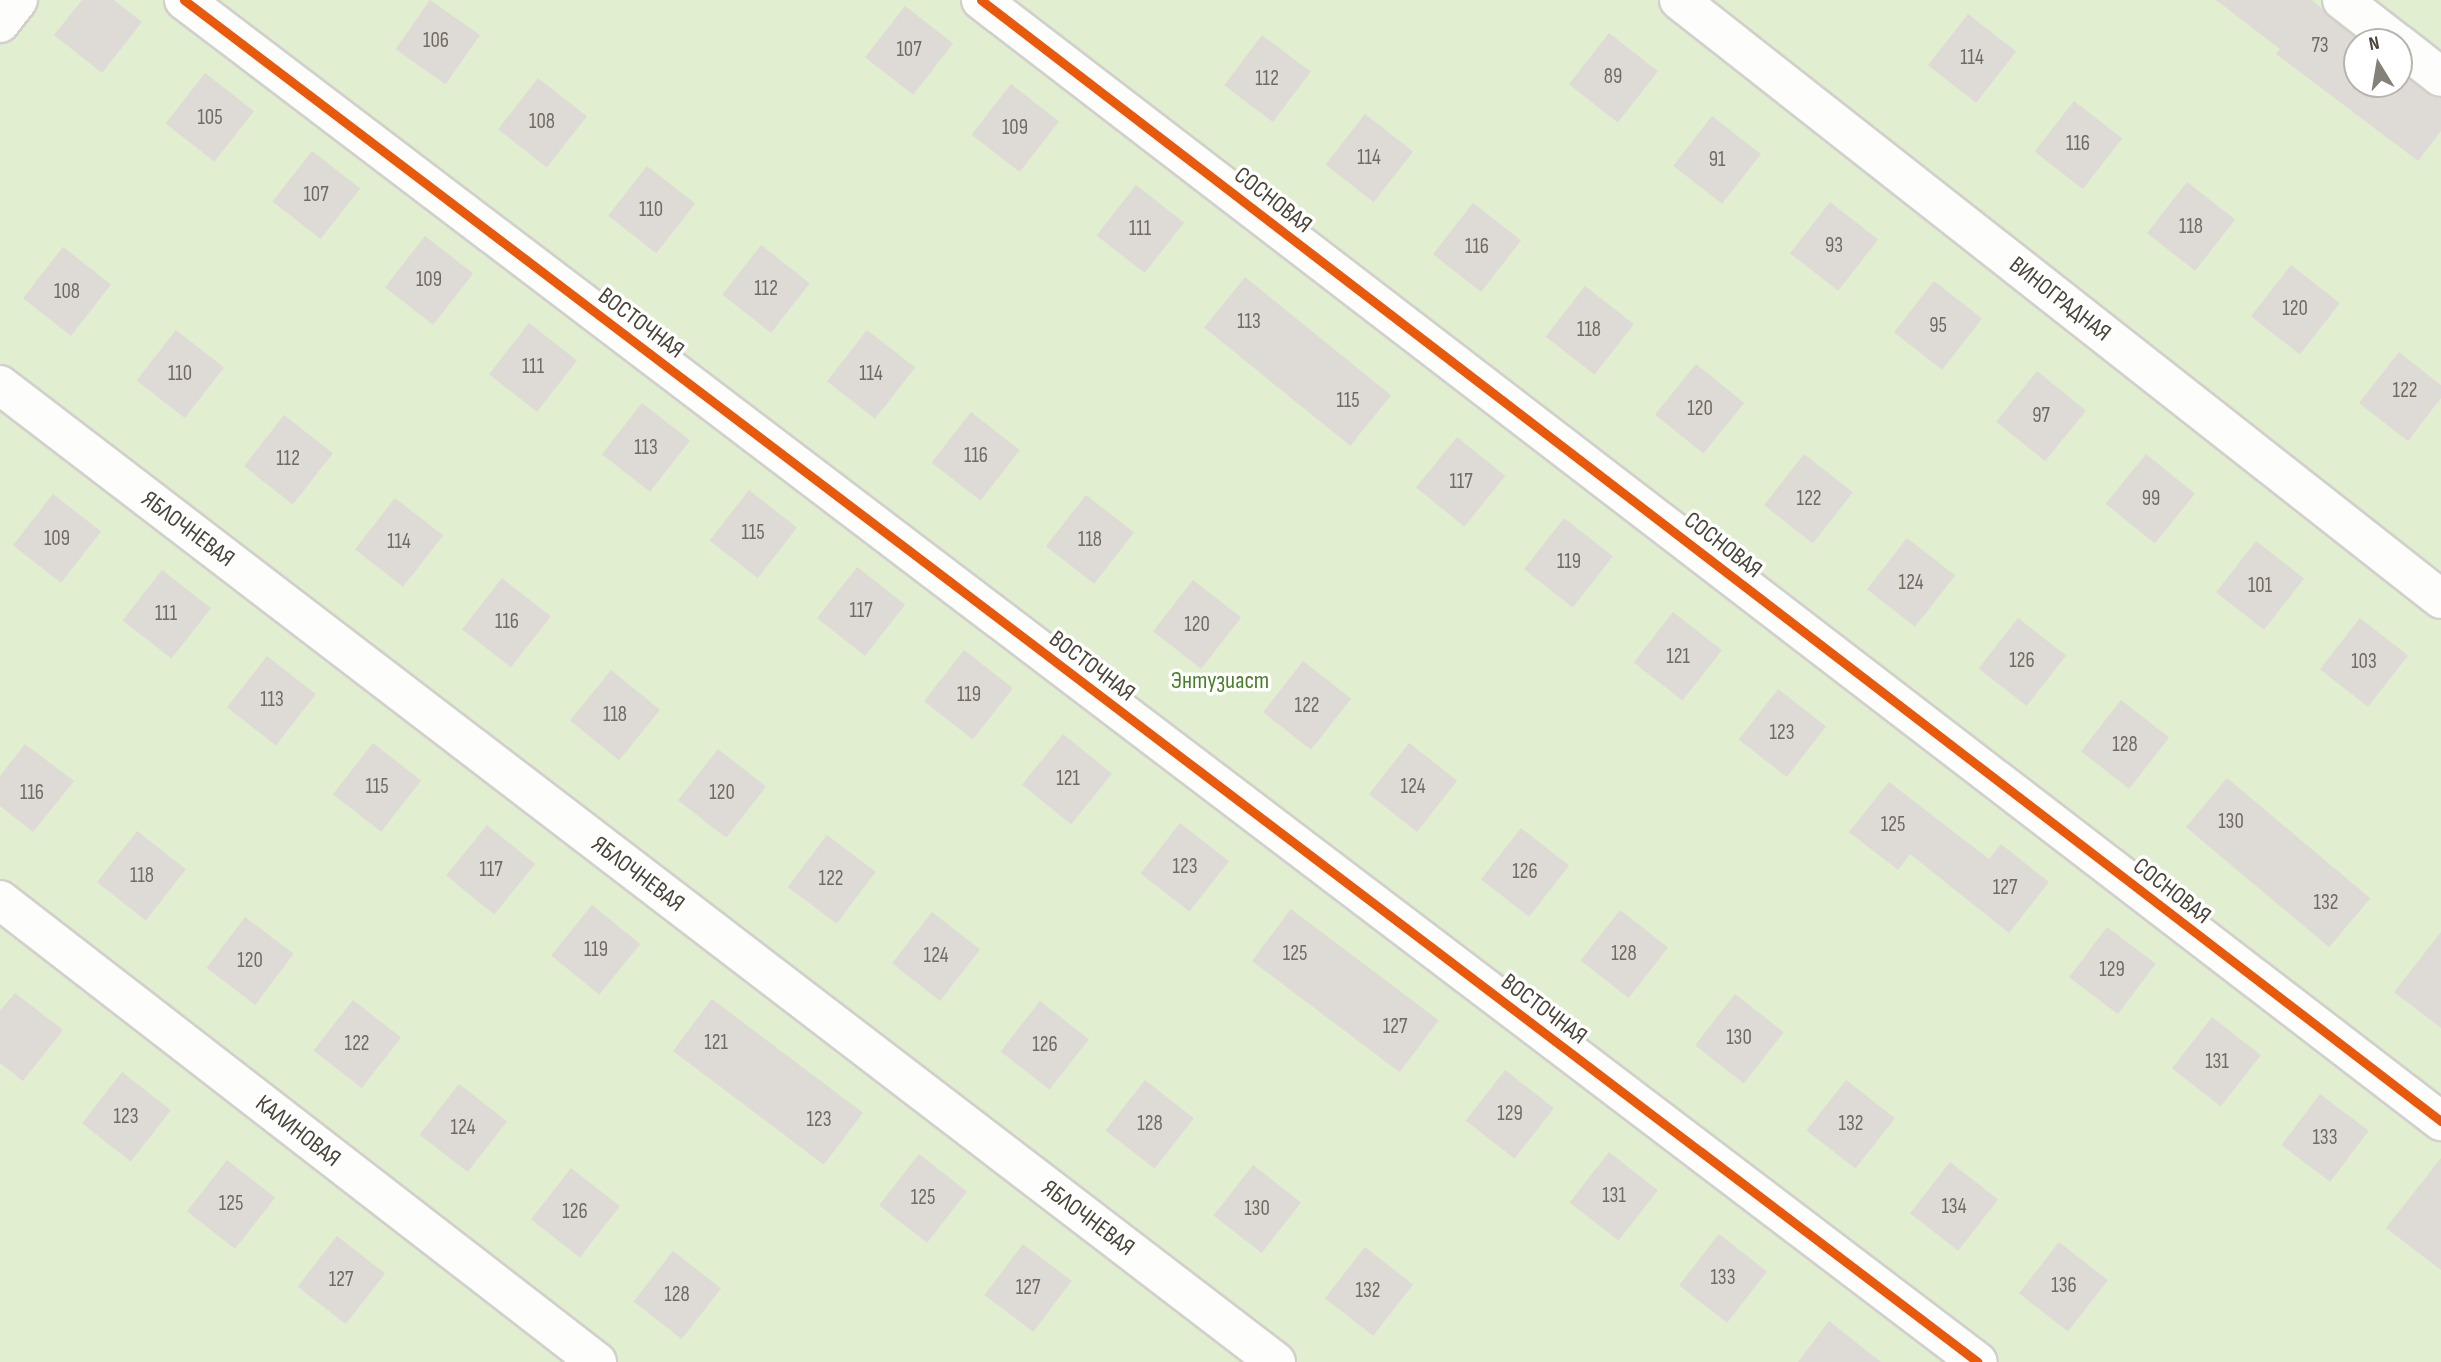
<!DOCTYPE html>
<meta charset="utf-8">
<style>
body{margin:0}
#map{position:relative;width:2441px;height:1362px;overflow:hidden;background:#f4f2ee;font-family:"Sofia Sans Condensed",sans-serif}
div>[style]{position:absolute}
[style*='--x']{left:calc(var(--x)*1px);top:calc(var(--y)*1px);width:calc(var(--w)*1px);rotate:calc(var(--a)*1deg)}
.green>*{inset:0;background:#e1eecf}
.building>*{inset:0;background:#dedbd6;transform-origin:0 0}
.roads{filter:drop-shadow(2px 0 #d2d0cb) drop-shadow(-2px 0 #d2d0cb) drop-shadow(0 2px #d2d0cb) drop-shadow(0 -2px #d2d0cb)}
.minor>*{height:38px;margin:-19px;padding:0 19px;transform-origin:19px;border-radius:19px;background:#fdfdfc}
.cycleway>*{height:9px;margin:-4.5px;padding:0 4.5px;transform-origin:4.5px;border-radius:4.5px;background:#e8590c}
span{translate:-50% -50%;white-space:nowrap;text-align:center;line-height:1.15;-webkit-text-stroke:7px #fff;paint-order:stroke}
.number-label{font-size:21px;color:#706a61}
.number-label span{-webkit-text-stroke-width:0}
.street-label{font-size:24px;color:#4b4439}
.park-label{font-size:24px;color:#4a7f2a}
.north{position:absolute;left:2343px;top:28px;width:70px;height:70px;box-sizing:border-box;background:#fff;border:2px solid #b7b4b0;border-radius:50%;rotate:349deg;font-size:19px;font-weight:700;line-height:28px;text-align:center;color:#4b4439}
.north::after{content:'';display:block;margin:auto;width:24px;height:32px;background:#868178;clip-path:polygon(50% 0,100% 100%,50% 72%,0 100%)}
</style>
<div id="map">
<div class="green">
<div style="clip-path:polygon(evenodd,0 0,2441px 0,2441px 1362px,0 1362px,0 0,2357px 42px,2399px 42px,2399px 84px,2357px 84px,2357px 42px)"></div>
</div>
<div class="building">
<div style="clip-path:polygon(82px 0,114px 0,142px 22px,102px 73px,54px 35px)"></div>
<div style="left:430px;top:0;width:61px;height:60px;rotate:35deg"></div>
<div style="clip-path:polygon(2216px 0,2312px 0,2360px 42px,2357px 84px,2399px 84px,2399px 72px,2441px 98px,2441px 131px,2418px 161px,2276px 54px,2280px 49px)"></div>
<div style="left:905px;top:6px;width:61px;height:65px;rotate:38deg"></div>
<div style="left:1968px;top:14px;width:61px;height:65px;rotate:38deg"></div>
<div style="left:1609px;top:33px;width:62px;height:65px;rotate:38deg"></div>
<div style="left:1262px;top:35px;width:61px;height:63px;rotate:37deg"></div>
<div style="left:205px;top:73px;width:62px;height:64px;rotate:38deg"></div>
<div style="left:538px;top:78px;width:62px;height:65px;rotate:38deg"></div>
<div style="left:1011px;top:84px;width:61px;height:64px;rotate:38deg"></div>
<div style="left:2074px;top:101px;width:61px;height:64px;rotate:38deg"></div>
<div style="left:1365px;top:114px;width:61px;height:64px;rotate:38deg"></div>
<div style="left:1712px;top:116px;width:62px;height:63px;rotate:38deg"></div>
<div style="left:312px;top:151px;width:61px;height:64px;rotate:38deg"></div>
<div style="left:647px;top:166px;width:61px;height:63px;rotate:38deg"></div>
<div style="left:2187px;top:182px;width:61px;height:65px;rotate:38deg"></div>
<div style="left:1136px;top:185px;width:61px;height:64px;rotate:38deg"></div>
<div style="left:1830px;top:202px;width:61px;height:65px;rotate:38deg"></div>
<div style="left:1473px;top:203px;width:61px;height:65px;rotate:38deg"></div>
<div style="left:425px;top:236px;width:61px;height:65px;rotate:38deg"></div>
<div style="left:761px;top:245px;width:62px;height:63px;rotate:38deg"></div>
<div style="left:63px;top:247px;width:61px;height:65px;rotate:38deg"></div>
<div style="left:2291px;top:265px;width:62px;height:65px;rotate:38deg"></div>
<div style="left:1245px;top:277px;width:188px;height:65px;rotate:39deg"></div>
<div style="left:1934px;top:281px;width:61px;height:65px;rotate:38deg"></div>
<div style="left:1585px;top:286px;width:62px;height:64px;rotate:38deg"></div>
<div style="left:529px;top:323px;width:61px;height:65px;rotate:38deg"></div>
<div style="left:176px;top:330px;width:61px;height:64px;rotate:38deg"></div>
<div style="left:867px;top:330px;width:61px;height:65px;rotate:38deg"></div>
<div style="clip-path:polygon(2399px 352px,2441px 385px,2441px 398px,2408px 441px,2359px 403px)"></div>
<div style="left:1696px;top:364px;width:62px;height:65px;rotate:39deg"></div>
<div style="left:2037px;top:371px;width:63px;height:65px;rotate:39deg"></div>
<div style="left:642px;top:403px;width:61px;height:65px;rotate:38deg"></div>
<div style="left:971px;top:412px;width:62px;height:64px;rotate:38deg"></div>
<div style="left:284px;top:415px;width:62px;height:65px;rotate:38deg"></div>
<div style="left:1457px;top:437px;width:62px;height:65px;rotate:39deg"></div>
<div style="left:1804px;top:454px;width:62px;height:65px;rotate:38deg"></div>
<div style="left:2146px;top:454px;width:63px;height:64px;rotate:39deg"></div>
<div style="left:749px;top:490px;width:61px;height:64px;rotate:38deg"></div>
<div style="left:53px;top:494px;width:61px;height:65px;rotate:38deg"></div>
<div style="left:1086px;top:495px;width:61px;height:65px;rotate:38deg"></div>
<div style="left:395px;top:498px;width:61px;height:65px;rotate:38deg"></div>
<div style="left:1564px;top:518px;width:62px;height:65px;rotate:38deg"></div>
<div style="left:1907px;top:538px;width:61px;height:65px;rotate:38deg"></div>
<div style="left:2256px;top:541px;width:61px;height:65px;rotate:38deg"></div>
<div style="left:857px;top:567px;width:61px;height:65px;rotate:38deg"></div>
<div style="left:162px;top:570px;width:62px;height:64px;rotate:38deg"></div>
<div style="left:502px;top:578px;width:62px;height:65px;rotate:38deg"></div>
<div style="left:1193px;top:580px;width:61px;height:65px;rotate:38deg"></div>
<div style="left:1673px;top:612px;width:62px;height:64px;rotate:38deg"></div>
<div style="left:2018px;top:618px;width:61px;height:64px;rotate:38deg"></div>
<div style="left:2360px;top:618px;width:61px;height:65px;rotate:38deg"></div>
<div style="left:964px;top:650px;width:62px;height:65px;rotate:38deg"></div>
<div style="left:267px;top:656px;width:62px;height:65px;rotate:38deg"></div>
<div style="left:1303px;top:661px;width:61px;height:65px;rotate:38deg"></div>
<div style="left:611px;top:670px;width:63px;height:65px;rotate:39deg"></div>
<div style="left:1778px;top:689px;width:61px;height:64px;rotate:38deg"></div>
<div style="left:2121px;top:700px;width:61px;height:65px;rotate:38deg"></div>
<div style="left:1063px;top:734px;width:63px;height:65px;rotate:39deg"></div>
<div style="left:373px;top:743px;width:61px;height:65px;rotate:38deg"></div>
<div style="left:1409px;top:743px;width:61px;height:65px;rotate:38deg"></div>
<div style="clip-path:polygon(25px 744px,74px 781px,33px 832px,0 806px,0 776px)"></div>
<div style="left:718px;top:749px;width:61px;height:65px;rotate:38deg"></div>
<div style="left:2227px;top:778px;width:187px;height:64px;rotate:40deg"></div>
<div style="clip-path:polygon(1889px 782px,1989px 859px,2001px 844px,2049px 882px,2009px 933px,1910px 854px,1898px 870px,1849px 832px)"></div>
<div style="left:1180px;top:823px;width:62px;height:64px;rotate:38deg"></div>
<div style="left:487px;top:825px;width:62px;height:65px;rotate:39deg"></div>
<div style="left:1521px;top:828px;width:61px;height:65px;rotate:38deg"></div>
<div style="left:137px;top:831px;width:62px;height:65px;rotate:38deg"></div>
<div style="left:827px;top:835px;width:61px;height:65px;rotate:37deg"></div>
<div style="left:592px;top:905px;width:62px;height:65px;rotate:39deg"></div>
<div style="left:1291px;top:909px;width:185px;height:65px;rotate:37deg"></div>
<div style="left:1620px;top:910px;width:61px;height:64px;rotate:38deg"></div>
<div style="left:932px;top:912px;width:61px;height:65px;rotate:38deg"></div>
<div style="left:245px;top:917px;width:61px;height:64px;rotate:37deg"></div>
<div style="left:2107px;top:927px;width:61px;height:63px;rotate:37deg"></div>
<div style="clip-path:polygon(2441px 932px,2441px 1028px,2394px 992px)"></div>
<div style="clip-path:polygon(15px 993px,63px 1030px,23px 1081px,0 1063px,0 1011px)"></div>
<div style="left:1735px;top:994px;width:62px;height:65px;rotate:38deg"></div>
<div style="left:712px;top:999px;width:189px;height:65px;rotate:37deg"></div>
<div style="left:353px;top:1000px;width:61px;height:64px;rotate:38deg"></div>
<div style="left:1040px;top:1001px;width:62px;height:64px;rotate:38deg"></div>
<div style="left:2212px;top:1017px;width:62px;height:65px;rotate:38deg"></div>
<div style="left:1505px;top:1070px;width:62px;height:64px;rotate:38deg"></div>
<div style="left:122px;top:1072px;width:62px;height:65px;rotate:38deg"></div>
<div style="left:1145px;top:1080px;width:62px;height:64px;rotate:38deg"></div>
<div style="left:1846px;top:1080px;width:62px;height:64px;rotate:38deg"></div>
<div style="left:459px;top:1084px;width:61px;height:64px;rotate:38deg"></div>
<div style="left:2320px;top:1094px;width:61px;height:64px;rotate:37deg"></div>
<div style="left:1609px;top:1152px;width:62px;height:64px;rotate:38deg"></div>
<div style="left:919px;top:1154px;width:61px;height:65px;rotate:38deg"></div>
<div style="clip-path:polygon(2441px 1158px,2441px 1270px,2386px 1228px)"></div>
<div style="left:227px;top:1160px;width:61px;height:65px;rotate:38deg"></div>
<div style="left:1950px;top:1162px;width:61px;height:65px;rotate:38deg"></div>
<div style="left:1253px;top:1165px;width:61px;height:64px;rotate:38deg"></div>
<div style="left:571px;top:1168px;width:62px;height:65px;rotate:38deg"></div>
<div style="left:1719px;top:1234px;width:61px;height:65px;rotate:38deg"></div>
<div style="left:337px;top:1236px;width:61px;height:64px;rotate:38deg"></div>
<div style="left:2059px;top:1242px;width:62px;height:65px;rotate:38deg"></div>
<div style="left:1023px;top:1244px;width:61px;height:64px;rotate:37deg"></div>
<div style="left:1365px;top:1247px;width:61px;height:65px;rotate:38deg"></div>
<div style="left:673px;top:1251px;width:61px;height:64px;rotate:38deg"></div>
<div style="clip-path:polygon(1829px 1321px,1881px 1362px,1798px 1362px)"></div>
</div>
<div class="roads">
<div class="minor">
<div style="--x:184;--y:0;--w:2252;--a:37.21"></div>
<div style="--x:981;--y:0;--w:1841;--a:37.52"></div>
<div style="--x:1679;--y:0;--w:969;--a:38.17"></div>
<div style="--x:2342;--y:0;--w:68;--a:37.9"></div>
<div style="--x:0;--y:23;--w:29;--a:-52"></div>
<div style="--x:2399;--y:44;--w:53;--a:38.2"></div>
<div style="--x:0;--y:385;--w:1607;--a:37.44"></div>
<div style="--x:0;--y:900;--w:755;--a:37.74"></div>
</div>
</div>
<div class="cycleway">
<div style="--x:184;--y:0;--w:2252;--a:37.21"></div>
<div style="--x:981;--y:0;--w:1841;--a:37.52"></div>
</div>
<div class="number-label">
<span style="left:436px;top:41px">106</span>
<span style="left:2320px;top:46px">73</span>
<span style="left:909px;top:50px">107</span>
<span style="left:1972px;top:58px">114</span>
<span style="left:1613px;top:77px">89</span>
<span style="left:1267px;top:79px">112</span>
<span style="left:210px;top:118px">105</span>
<span style="left:542px;top:122px">108</span>
<span style="left:1015px;top:128px">109</span>
<span style="left:2078px;top:144px">116</span>
<span style="left:1369px;top:158px">114</span>
<span style="left:1717px;top:160px">91</span>
<span style="left:316px;top:195px">107</span>
<span style="left:651px;top:210px">110</span>
<span style="left:2191px;top:227px">118</span>
<span style="left:1140px;top:229px">111</span>
<span style="left:1834px;top:246px">93</span>
<span style="left:1477px;top:247px">116</span>
<span style="left:429px;top:280px">109</span>
<span style="left:766px;top:289px">112</span>
<span style="left:67px;top:292px">108</span>
<span style="left:2295px;top:309px">120</span>
<span style="left:1249px;top:322px">113</span>
<span style="left:1938px;top:326px">95</span>
<span style="left:1589px;top:330px">118</span>
<span style="left:533px;top:367px">111</span>
<span style="left:180px;top:374px">110</span>
<span style="left:871px;top:374px">114</span>
<span style="left:2405px;top:391px">122</span>
<span style="left:1348px;top:401px">115</span>
<span style="left:1700px;top:409px">120</span>
<span style="left:2041px;top:416px">97</span>
<span style="left:646px;top:448px">113</span>
<span style="left:976px;top:456px">116</span>
<span style="left:288px;top:459px">112</span>
<span style="left:1461px;top:482px">117</span>
<span style="left:1809px;top:499px">122</span>
<span style="left:2151px;top:499px">99</span>
<span style="left:753px;top:533px">115</span>
<span style="left:57px;top:539px">109</span>
<span style="left:1090px;top:540px">118</span>
<span style="left:399px;top:542px">114</span>
<span style="left:1569px;top:562px">119</span>
<span style="left:1911px;top:583px">124</span>
<span style="left:2260px;top:586px">101</span>
<span style="left:861px;top:611px">117</span>
<span style="left:166px;top:614px">111</span>
<span style="left:507px;top:622px">116</span>
<span style="left:1197px;top:625px">120</span>
<span style="left:1678px;top:657px">121</span>
<span style="left:2022px;top:661px">126</span>
<span style="left:2364px;top:662px">103</span>
<span style="left:969px;top:695px">119</span>
<span style="left:272px;top:700px">113</span>
<span style="left:1307px;top:706px">122</span>
<span style="left:615px;top:715px">118</span>
<span style="left:1782px;top:733px">123</span>
<span style="left:2125px;top:745px">128</span>
<span style="left:1068px;top:779px">121</span>
<span style="left:377px;top:787px">115</span>
<span style="left:1413px;top:787px">124</span>
<span style="left:32px;top:793px">116</span>
<span style="left:722px;top:793px">120</span>
<span style="left:2231px;top:822px">130</span>
<span style="left:1893px;top:825px">125</span>
<span style="left:1185px;top:867px">123</span>
<span style="left:491px;top:870px">117</span>
<span style="left:1525px;top:872px">126</span>
<span style="left:142px;top:876px">118</span>
<span style="left:831px;top:879px">122</span>
<span style="left:2005px;top:888px">127</span>
<span style="left:2326px;top:903px">132</span>
<span style="left:596px;top:950px">119</span>
<span style="left:1295px;top:954px">125</span>
<span style="left:1624px;top:954px">128</span>
<span style="left:936px;top:956px">124</span>
<span style="left:250px;top:961px">120</span>
<span style="left:2112px;top:970px">129</span>
<span style="left:1395px;top:1027px">127</span>
<span style="left:1739px;top:1038px">130</span>
<span style="left:716px;top:1043px">121</span>
<span style="left:357px;top:1044px">122</span>
<span style="left:1045px;top:1045px">126</span>
<span style="left:2217px;top:1062px">131</span>
<span style="left:1510px;top:1114px">129</span>
<span style="left:126px;top:1117px">123</span>
<span style="left:819px;top:1120px">123</span>
<span style="left:1150px;top:1124px">128</span>
<span style="left:1851px;top:1124px">132</span>
<span style="left:463px;top:1128px">124</span>
<span style="left:2325px;top:1138px">133</span>
<span style="left:1614px;top:1196px">131</span>
<span style="left:923px;top:1198px">125</span>
<span style="left:231px;top:1204px">125</span>
<span style="left:1954px;top:1207px">134</span>
<span style="left:1257px;top:1209px">130</span>
<span style="left:575px;top:1212px">126</span>
<span style="left:1723px;top:1278px">133</span>
<span style="left:341px;top:1280px">127</span>
<span style="left:2064px;top:1286px">136</span>
<span style="left:1028px;top:1288px">127</span>
<span style="left:1368px;top:1291px">132</span>
<span style="left:677px;top:1295px">128</span>
</div>
<div class="street-label">
<span style="left:1273px;top:200px;rotate:38deg">СОСНОВАЯ</span>
<span style="left:2060px;top:299px;rotate:38deg">ВИНОГРАДНАЯ</span>
<span style="left:641px;top:323px;rotate:37deg">ВОСТОЧНАЯ</span>
<span style="left:188px;top:529px;rotate:37deg">ЯБЛОЧНЕВАЯ</span>
<span style="left:1723px;top:545px;rotate:38deg">СОСНОВАЯ</span>
<span style="left:1092px;top:666px;rotate:37deg">ВОСТОЧНАЯ</span>
<span style="left:638px;top:874px;rotate:37deg">ЯБЛОЧНЕВАЯ</span>
<span style="left:2172px;top:891px;rotate:38deg">СОСНОВАЯ</span>
<span style="left:1544px;top:1009px;rotate:37deg">ВОСТОЧНАЯ</span>
<span style="left:298px;top:1131px;rotate:38deg">КАЛИНОВАЯ</span>
<span style="left:1088px;top:1218px;rotate:37deg">ЯБЛОЧНЕВАЯ</span>
</div>
<div class="park-label">
<span style="left:1220px;top:681px">Энтузиаст</span>
</div>
<div class="north">N</div>
</div>
